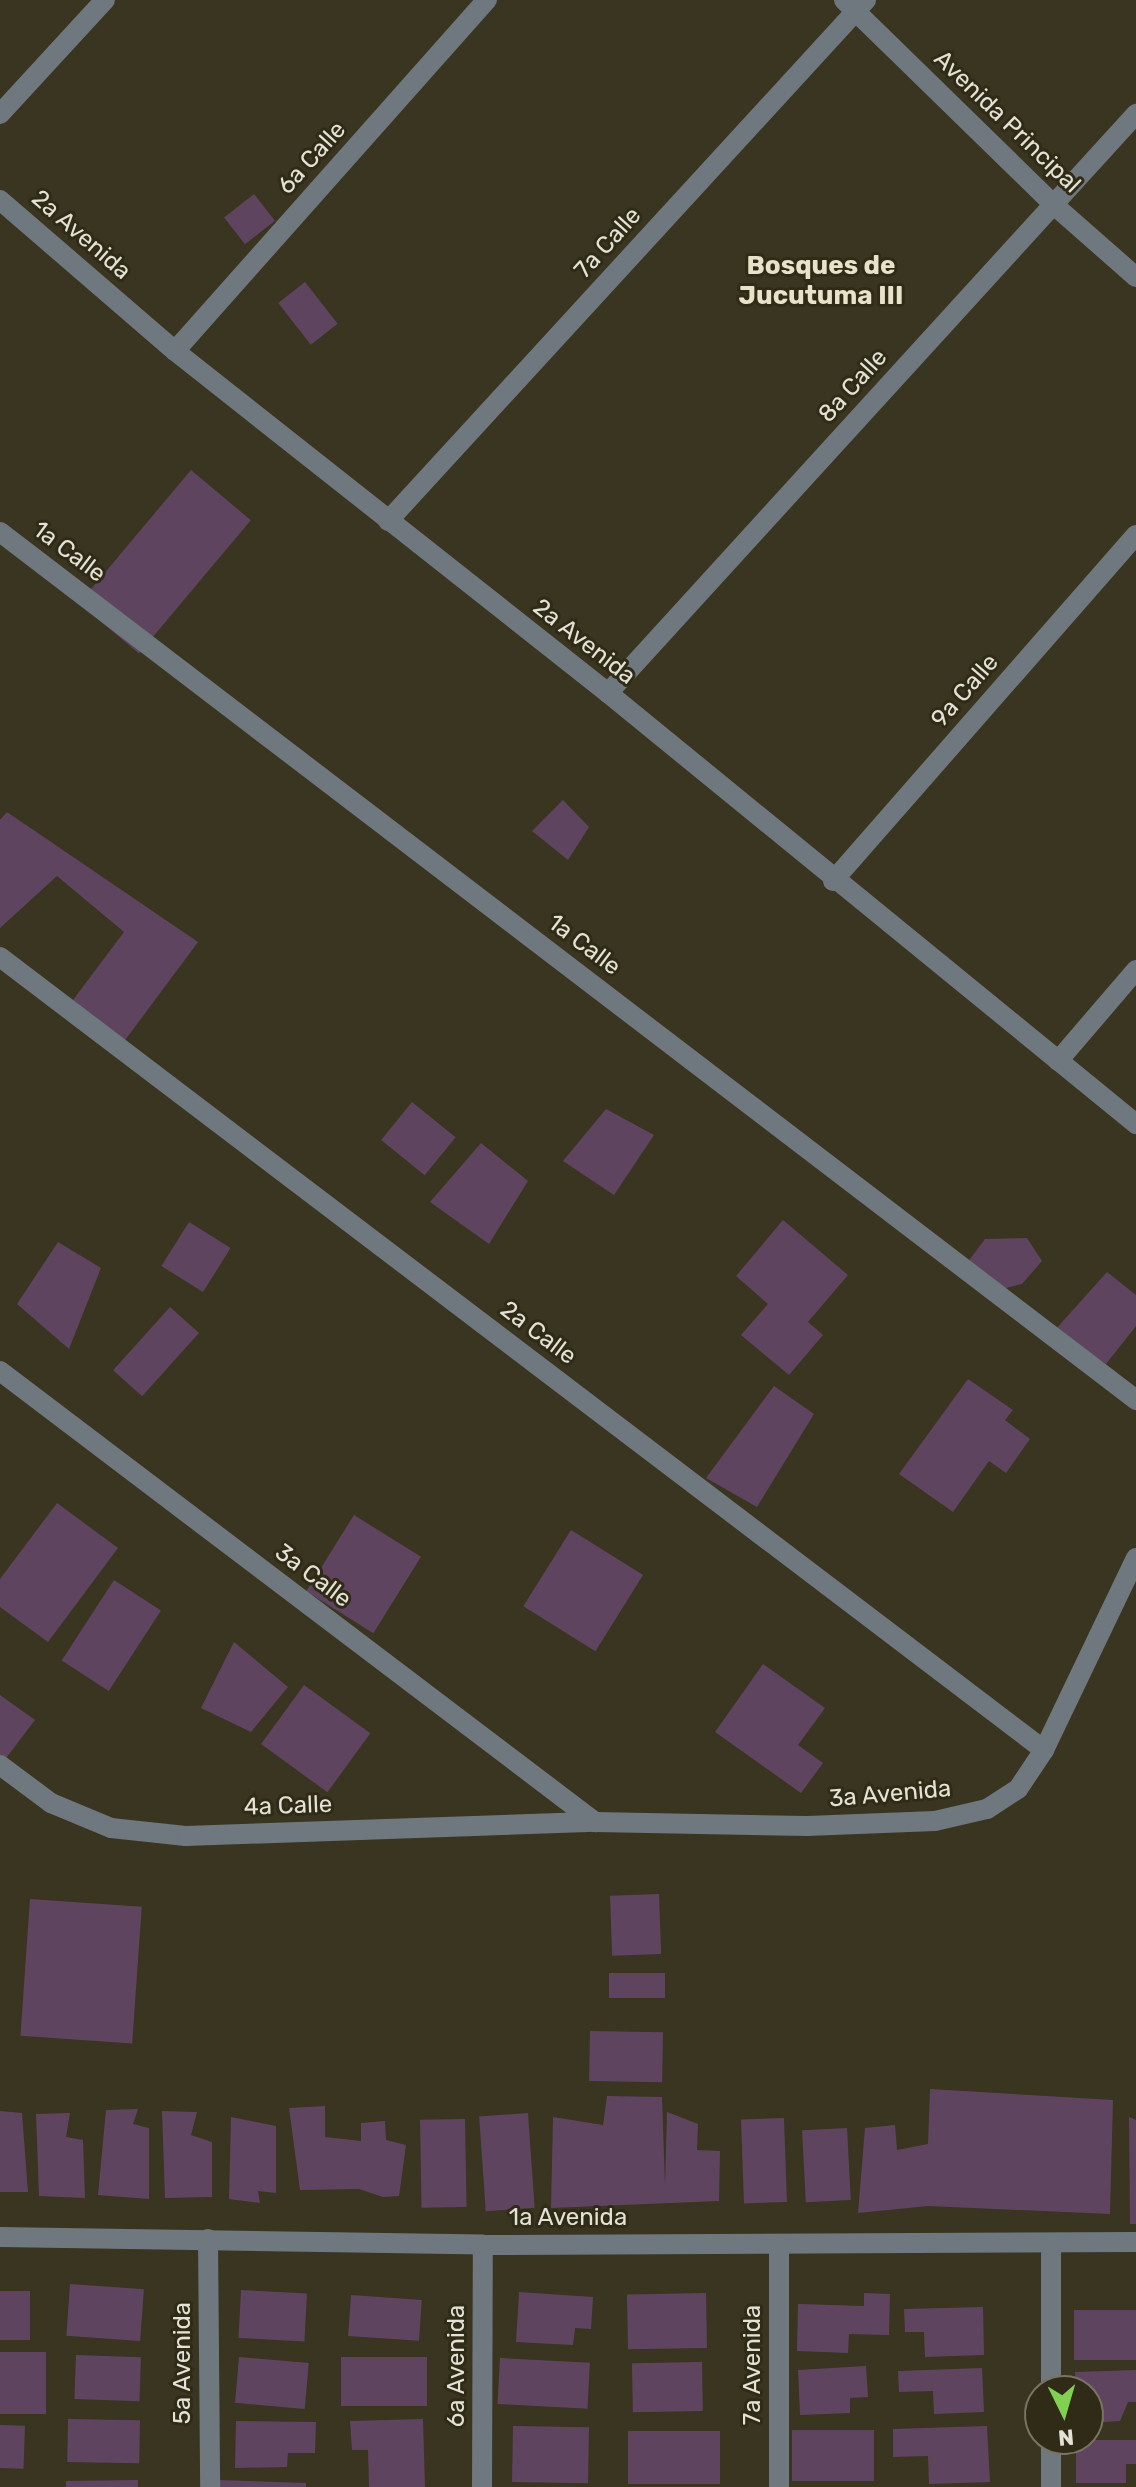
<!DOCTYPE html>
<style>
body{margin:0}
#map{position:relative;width:1136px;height:2487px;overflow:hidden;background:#393520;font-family:Rubik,sans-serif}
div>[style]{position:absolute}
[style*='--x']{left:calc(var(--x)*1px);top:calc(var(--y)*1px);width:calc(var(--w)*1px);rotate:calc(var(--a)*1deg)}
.building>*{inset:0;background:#5f4460;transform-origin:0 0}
.minor>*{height:20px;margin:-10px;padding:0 10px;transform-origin:10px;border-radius:10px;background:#6e787e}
span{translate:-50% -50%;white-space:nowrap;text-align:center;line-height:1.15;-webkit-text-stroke:6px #2f2b16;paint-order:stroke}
.street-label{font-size:24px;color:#e4e2d6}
.neighbourhood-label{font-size:26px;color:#e7e2c9;font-weight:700}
.north{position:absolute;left:1024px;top:2375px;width:80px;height:80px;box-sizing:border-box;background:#2f2b16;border:2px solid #777463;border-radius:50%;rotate:175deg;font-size:22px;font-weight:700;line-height:32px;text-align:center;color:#e4e2d6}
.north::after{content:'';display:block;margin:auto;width:28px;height:36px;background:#80d051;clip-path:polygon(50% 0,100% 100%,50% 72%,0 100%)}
</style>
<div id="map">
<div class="building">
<div style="left:254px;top:194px;width:34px;height:38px;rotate:52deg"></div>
<div style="left:305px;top:282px;width:53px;height:34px;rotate:52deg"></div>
<div style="left:191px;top:470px;width:78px;height:174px;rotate:40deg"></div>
<div style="clip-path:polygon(563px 800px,589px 827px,568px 860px,532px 831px)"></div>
<div style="clip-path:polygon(7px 812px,198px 942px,120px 1047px,70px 1004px,124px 932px,57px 876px,0 928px,0 820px)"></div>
<div style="left:412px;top:1102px;width:56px;height:49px;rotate:39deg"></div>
<div style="clip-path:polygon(606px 1109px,654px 1135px,614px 1195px,563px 1161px)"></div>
<div style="clip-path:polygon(481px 1143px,528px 1181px,489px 1244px,430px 1202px)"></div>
<div style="clip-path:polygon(783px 1220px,848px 1275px,808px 1322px,823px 1335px,789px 1375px,741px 1335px,768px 1304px,736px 1276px)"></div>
<div style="left:189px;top:1222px;width:49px;height:52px;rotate:32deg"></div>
<div style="clip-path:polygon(1027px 1238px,1042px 1261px,1022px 1284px,990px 1292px,964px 1267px,985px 1239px)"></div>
<div style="clip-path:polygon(58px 1242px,101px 1268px,69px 1349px,17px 1304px)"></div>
<div style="clip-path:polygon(1107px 1272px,1136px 1295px,1136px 1326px,1106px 1364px,1055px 1330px)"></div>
<div style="left:170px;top:1307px;width:39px;height:85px;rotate:42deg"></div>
<div style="clip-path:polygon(968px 1379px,1013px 1410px,1005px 1420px,1030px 1439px,1006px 1473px,989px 1461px,953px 1512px,899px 1474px)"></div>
<div style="clip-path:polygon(774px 1386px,814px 1414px,757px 1507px,706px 1478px)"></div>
<div style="clip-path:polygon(57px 1503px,118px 1548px,48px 1642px,0 1607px,0 1579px)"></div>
<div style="left:354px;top:1515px;width:79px;height:90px;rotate:32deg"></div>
<div style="left:571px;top:1530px;width:85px;height:90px;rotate:32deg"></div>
<div style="left:114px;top:1580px;width:56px;height:96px;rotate:33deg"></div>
<div style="clip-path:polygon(234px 1642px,288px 1687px,251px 1732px,201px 1708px)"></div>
<div style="clip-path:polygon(763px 1664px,825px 1708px,798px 1745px,823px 1763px,801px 1793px,715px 1732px)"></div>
<div style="left:304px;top:1685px;width:82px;height:73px;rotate:36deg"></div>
<div style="clip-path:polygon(0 1695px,35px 1720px,0 1766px)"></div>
<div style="left:659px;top:1894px;width:60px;height:49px;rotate:88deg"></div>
<div style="left:30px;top:1899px;width:112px;height:137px;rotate:4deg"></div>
<div style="left:665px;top:1973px;width:25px;height:56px;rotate:90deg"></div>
<div style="left:590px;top:2031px;width:73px;height:50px;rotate:1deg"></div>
<div style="clip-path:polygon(930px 2089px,1113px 2100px,1110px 2214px,928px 2206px,858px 2213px,865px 2128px,895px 2125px,897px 2150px,928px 2144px)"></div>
<div style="clip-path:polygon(607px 2096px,662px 2097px,665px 2186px,667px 2112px,698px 2124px,697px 2150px,720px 2151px,719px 2201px,551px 2208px,553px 2117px,603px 2125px)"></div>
<div style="clip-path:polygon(325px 2106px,325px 2137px,361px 2141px,361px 2123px,385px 2121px,386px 2140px,406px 2145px,399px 2196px,383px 2197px,359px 2189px,300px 2190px,289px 2108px)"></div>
<div style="clip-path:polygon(138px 2109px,133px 2124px,149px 2128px,149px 2199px,98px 2195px,106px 2110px)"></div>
<div style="clip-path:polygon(0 2111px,22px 2113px,28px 2192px,0 2192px)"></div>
<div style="clip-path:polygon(162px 2111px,197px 2112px,191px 2135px,212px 2142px,212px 2197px,165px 2198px)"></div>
<div style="clip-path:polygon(70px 2113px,66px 2137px,83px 2140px,85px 2198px,39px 2196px,36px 2114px)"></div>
<div style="left:528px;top:2113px;width:95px;height:49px;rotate:86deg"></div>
<div style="clip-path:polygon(231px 2117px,276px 2126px,276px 2193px,258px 2191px,260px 2203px,229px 2199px)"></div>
<div style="clip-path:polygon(1129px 2117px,1136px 2120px,1136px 2224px,1130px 2224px)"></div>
<div style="left:784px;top:2118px;width:84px;height:43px;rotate:88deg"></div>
<div style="left:465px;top:2119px;width:88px;height:45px;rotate:89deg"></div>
<div style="left:847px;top:2128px;width:72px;height:45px;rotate:87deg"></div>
<div style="left:70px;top:2284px;width:74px;height:52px;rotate:4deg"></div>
<div style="left:241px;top:2290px;width:66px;height:48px;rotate:3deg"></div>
<div style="left:30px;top:2291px;width:49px;height:30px;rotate:90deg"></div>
<div style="clip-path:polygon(519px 2292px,593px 2297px,591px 2329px,575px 2328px,573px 2345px,516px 2342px)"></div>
<div style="left:706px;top:2293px;width:55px;height:79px;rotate:89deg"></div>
<div style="clip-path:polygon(864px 2293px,890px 2294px,889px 2335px,849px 2334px,848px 2353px,797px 2351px,798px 2304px,864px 2306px)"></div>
<div style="left:351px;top:2295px;width:71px;height:41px;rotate:4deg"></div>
<div style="clip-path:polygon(983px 2307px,984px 2355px,925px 2357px,924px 2332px,905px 2332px,904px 2309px)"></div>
<div style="left:1074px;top:2310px;width:62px;height:50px"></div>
<div style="left:0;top:2352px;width:46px;height:62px"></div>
<div style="left:76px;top:2355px;width:65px;height:44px;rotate:2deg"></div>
<div style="left:239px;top:2357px;width:70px;height:46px;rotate:5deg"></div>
<div style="left:427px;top:2357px;width:49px;height:86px;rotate:90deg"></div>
<div style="left:500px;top:2358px;width:90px;height:46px;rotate:3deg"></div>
<div style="left:702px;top:2362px;width:49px;height:70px;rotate:89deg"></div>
<div style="clip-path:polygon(866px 2366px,868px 2397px,850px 2398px,850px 2413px,800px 2415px,798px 2370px)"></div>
<div style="clip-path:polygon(982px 2368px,984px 2412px,934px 2414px,933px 2391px,899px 2392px,898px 2371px)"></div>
<div style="clip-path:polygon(1136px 2370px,1136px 2402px,1128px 2402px,1120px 2421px,1088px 2423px,1088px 2391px,1076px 2391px,1075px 2372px)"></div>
<div style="left:68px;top:2419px;width:72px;height:43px;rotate:1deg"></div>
<div style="clip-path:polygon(423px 2419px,425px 2487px,369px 2487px,368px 2450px,352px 2450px,350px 2421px)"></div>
<div style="clip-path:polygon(236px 2421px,316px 2422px,315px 2453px,288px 2453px,287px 2467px,235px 2468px)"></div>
<div style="left:0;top:2425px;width:25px;height:43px;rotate:2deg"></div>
<div style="left:513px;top:2426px;width:76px;height:56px;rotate:1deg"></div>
<div style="clip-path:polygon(987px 2426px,990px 2482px,929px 2484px,928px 2456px,893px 2457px,893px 2429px)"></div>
<div style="left:874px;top:2430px;width:51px;height:82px;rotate:90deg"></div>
<div style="left:628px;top:2431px;width:92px;height:53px"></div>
<div style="clip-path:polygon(1076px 2440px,1136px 2440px,1136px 2464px,1126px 2464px,1126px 2483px,1076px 2483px)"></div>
<div style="clip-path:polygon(138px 2480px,138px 2487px,66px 2487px,66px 2481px)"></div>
<div style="clip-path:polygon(218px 2480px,306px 2483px,306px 2487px,218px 2487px)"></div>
</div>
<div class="minor">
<div style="--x:844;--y:0;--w:293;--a:44.3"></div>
<div style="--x:1054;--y:205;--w:109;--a:41.3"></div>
<div style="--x:0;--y:114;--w:155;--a:-47.4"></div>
<div style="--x:0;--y:200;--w:231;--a:40.8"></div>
<div style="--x:175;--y:351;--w:552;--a:38.3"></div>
<div style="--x:608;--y:693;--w:682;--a:39.22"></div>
<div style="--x:175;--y:351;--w:470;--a:-48.4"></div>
<div style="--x:388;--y:521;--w:707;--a:-47.46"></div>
<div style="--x:0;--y:532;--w:1430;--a:37.38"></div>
<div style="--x:608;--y:693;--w:784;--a:-47.64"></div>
<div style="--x:833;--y:881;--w:460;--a:-48.8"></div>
<div style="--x:0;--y:957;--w:1311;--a:37.22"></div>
<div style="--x:1058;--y:1061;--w:120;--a:-49.4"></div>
<div style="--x:0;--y:1371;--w:747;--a:37.16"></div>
<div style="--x:0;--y:1765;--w:64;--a:36.7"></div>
<div style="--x:51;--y:1803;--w:65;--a:22.6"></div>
<div style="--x:111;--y:1828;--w:75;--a:6.1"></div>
<div style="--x:186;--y:1836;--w:409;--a:-2"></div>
<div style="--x:595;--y:1822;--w:212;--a:1.1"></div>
<div style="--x:807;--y:1826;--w:128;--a:-2.2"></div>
<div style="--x:935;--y:1821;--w:53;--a:-13"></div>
<div style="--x:987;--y:1809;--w:37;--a:-33"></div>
<div style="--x:1018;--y:1789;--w:47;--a:-56.3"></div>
<div style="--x:1044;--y:1750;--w:213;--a:-64.4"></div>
<div style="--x:0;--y:2237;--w:483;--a:0.9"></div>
<div style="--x:483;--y:2245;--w:653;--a:-0.26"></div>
<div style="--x:208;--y:2239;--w:248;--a:89.5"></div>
<div style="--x:1051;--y:2391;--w:148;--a:-90"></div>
<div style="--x:482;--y:2487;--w:242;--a:-89.8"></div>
<div style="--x:779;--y:2487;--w:243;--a:-90"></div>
<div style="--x:1051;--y:2487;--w:48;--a:-90"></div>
</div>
<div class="street-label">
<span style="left:1007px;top:122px;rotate:44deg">Avenida Principal</span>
<span style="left:312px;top:158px;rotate:-48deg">6a Calle</span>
<span style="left:81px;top:235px;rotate:41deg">2a Avenida</span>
<span style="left:608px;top:243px;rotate:-48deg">7a Calle</span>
<span style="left:853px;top:386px;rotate:-48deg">8a Calle</span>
<span style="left:69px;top:552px;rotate:37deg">1a Calle</span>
<span style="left:584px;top:642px;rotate:38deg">2a Avenida</span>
<span style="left:965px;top:691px;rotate:-49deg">9a Calle</span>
<span style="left:584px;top:945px;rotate:37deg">1a Calle</span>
<span style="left:538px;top:1333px;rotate:37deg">2a Calle</span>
<span style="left:313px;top:1576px;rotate:37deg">3a Calle</span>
<span style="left:890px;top:1794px;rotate:-5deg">3a Avenida</span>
<span style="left:288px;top:1806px;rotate:-2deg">4a Calle</span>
<span style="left:568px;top:2218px">1a Avenida</span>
<span style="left:183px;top:2363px;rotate:-90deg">5a Avenida</span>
<span style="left:753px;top:2365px;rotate:-90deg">7a Avenida</span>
<span style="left:457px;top:2366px;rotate:-90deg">6a Avenida</span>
</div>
<div class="neighbourhood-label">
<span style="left:821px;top:281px">Bosques de<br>Jucutuma III</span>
</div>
<div class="north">N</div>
</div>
